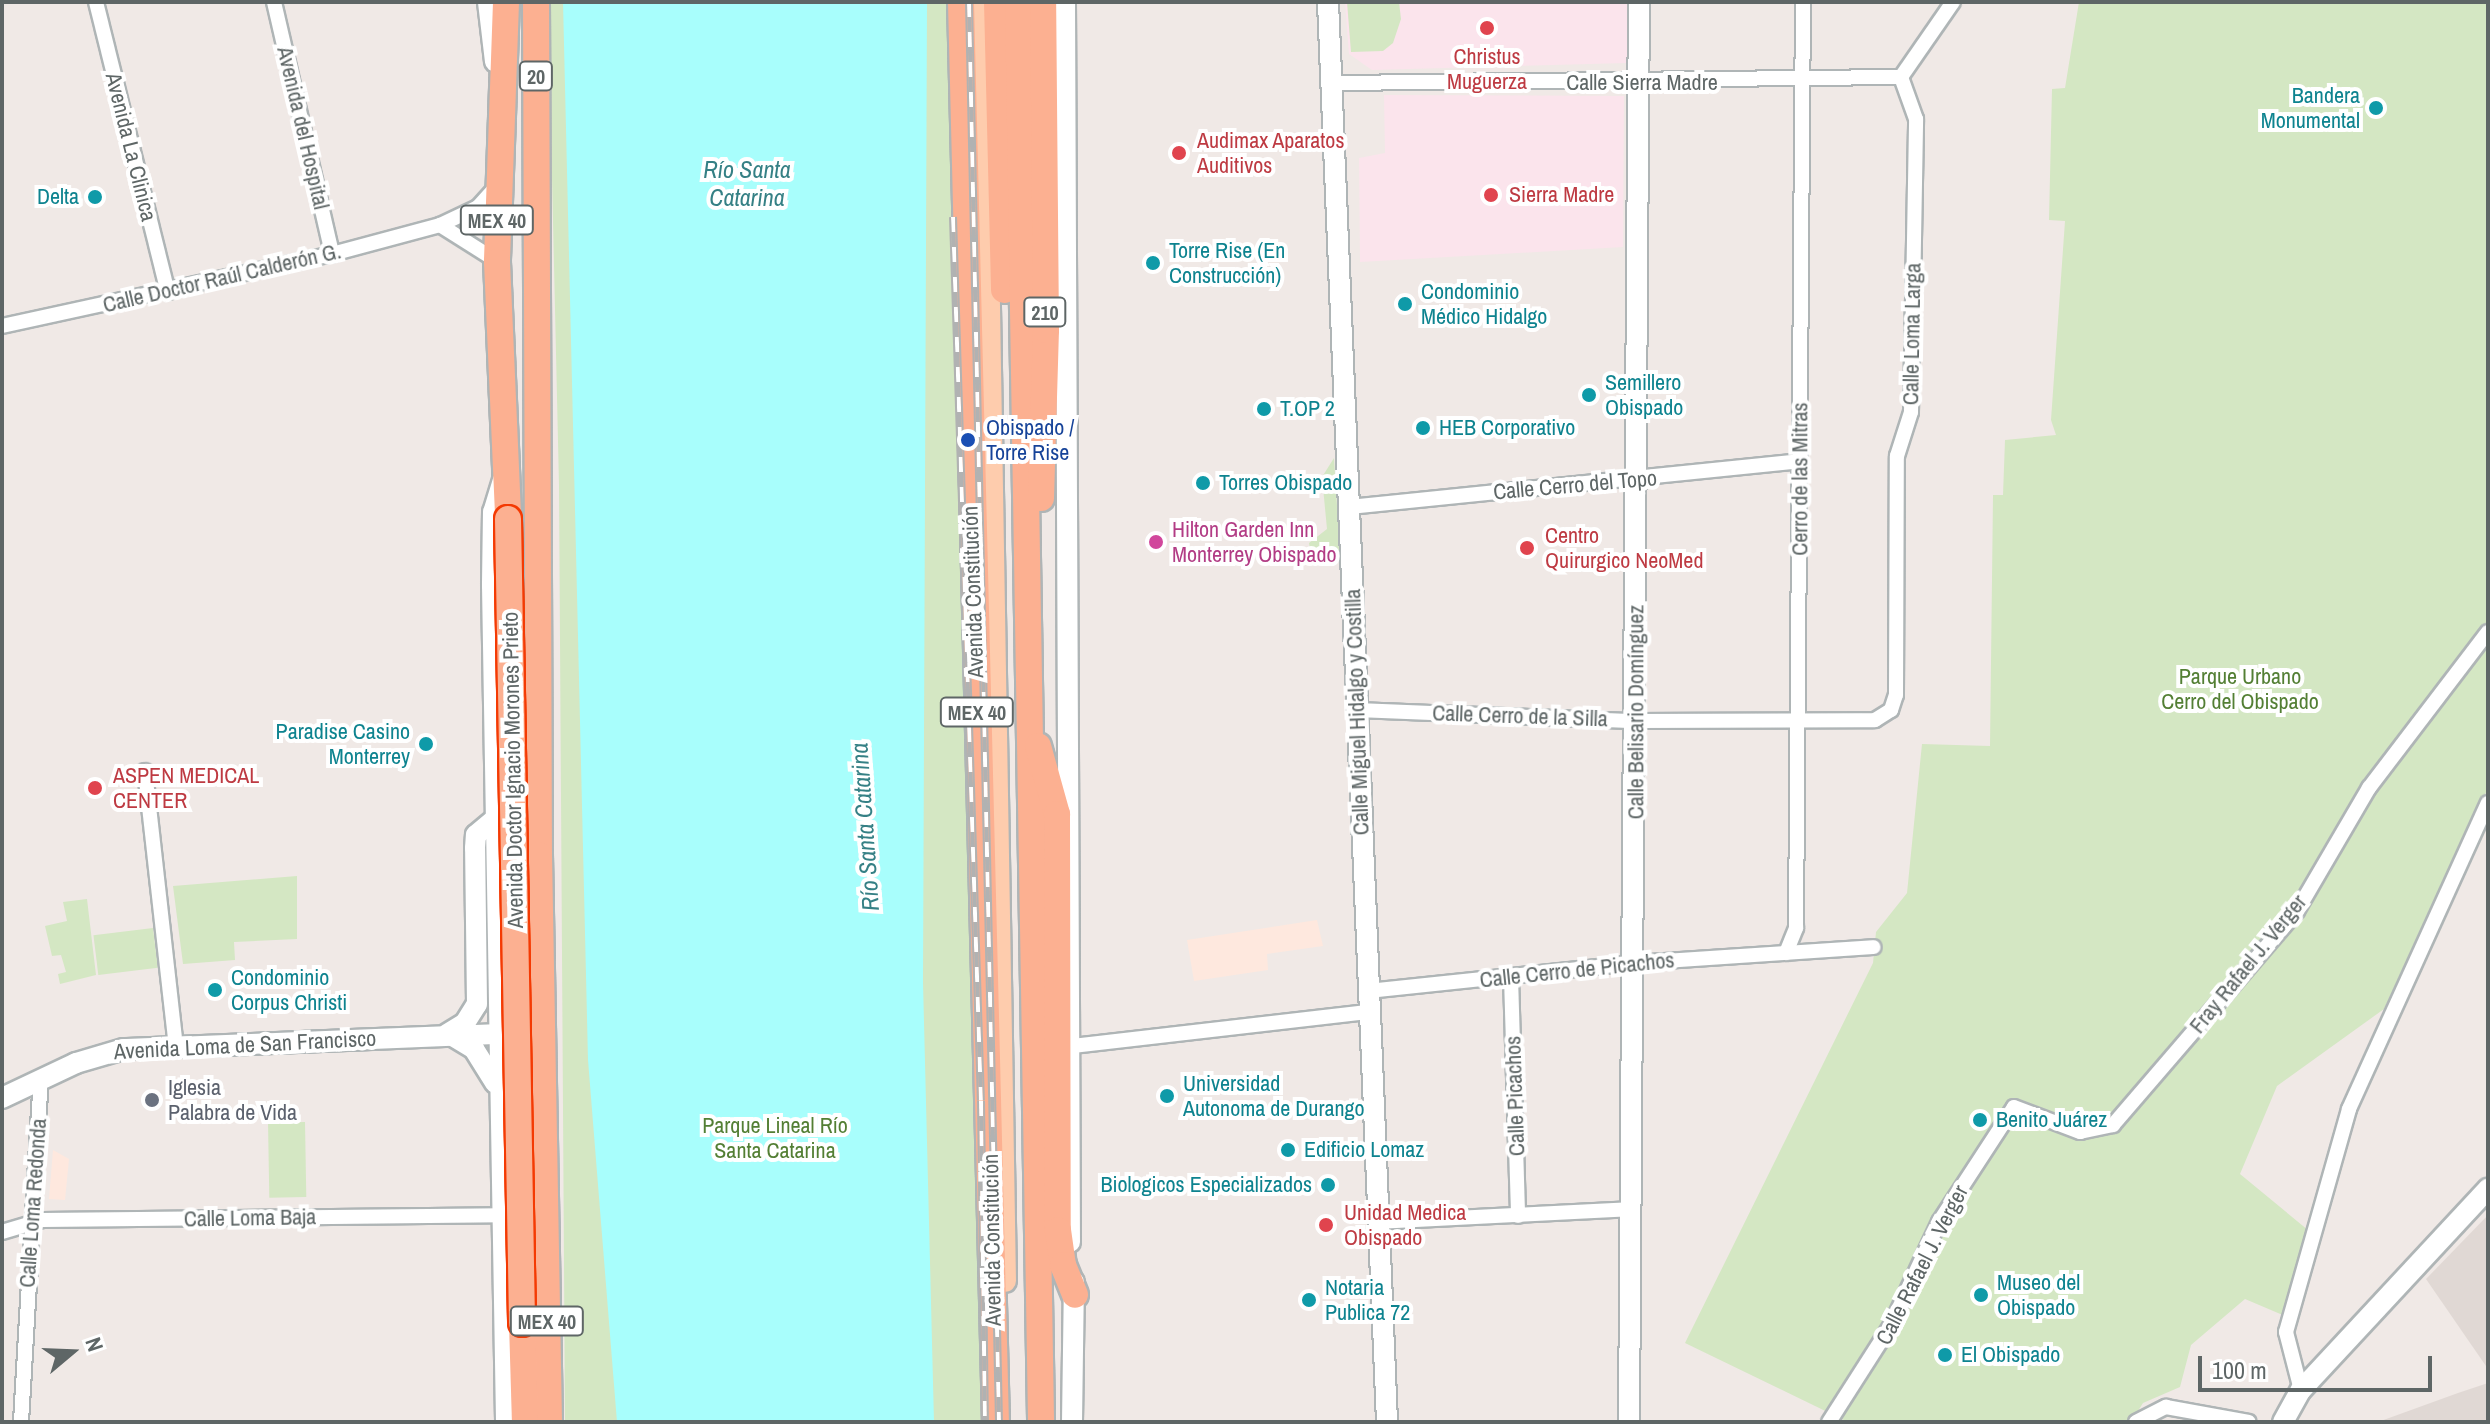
<!DOCTYPE html>
<meta charset="utf-8">
<style>
body{margin:0}
#map{position:relative;width:2490px;height:1424px;overflow:hidden;background:#f0e9e6;font-family:"Archivo Narrow",sans-serif}
div>[style]{position:absolute}
[style*='--x']{left:calc(var(--x)*1px);top:calc(var(--y)*1px);width:calc(var(--w)*1px);rotate:calc(var(--a)*1deg)}
.commercial>*{inset:0;background:#fee8de}
.education>*{inset:0;background:#e0d8d4}
.medical>*{inset:0;background:#fbe4ec}
.green>*{inset:0;background:#d4e7c3;transform-origin:0 0}
.water>*{inset:0;background:#a8fefc}
.roads{filter:drop-shadow(2px 0 #afb5b6) drop-shadow(-2px 0 #afb5b6) drop-shadow(0 2px #afb5b6) drop-shadow(0 -2px #afb5b6)}
.street>*{height:14px;margin:-7px;padding:0 7px;transform-origin:7px;border-radius:7px;background:#fff}
.secondary>*{height:20px;margin:-10px;padding:0 10px;transform-origin:10px;border-radius:10px;background:#fff}
.primary>*{height:22px;margin:-11px;padding:0 11px;transform-origin:11px;border-radius:11px;background:#feccad}
.highway>*{height:26px;margin:-13px;padding:0 13px;transform-origin:13px;border-radius:13px;background:#fcb091}
.rail>*{height:8px;margin-top:-4px;transform-origin:0;background:repeating-linear-gradient(90deg,#fff 0 15px,#b1b2b2 0 30px);box-sizing:border-box;border-block:2px solid #b1b2b2}
.bridges{filter:drop-shadow(2px 0 #f43a03) drop-shadow(-2px 0 #f43a03) drop-shadow(0 2px #f43a03) drop-shadow(0 -2px #f43a03)}
.highway-bridge>*{height:26px;margin:-13px;padding:0 13px;transform-origin:13px;border-radius:13px;background:#fcb091}
.dots>*{width:22px;height:22px;translate:-50% -50%;box-sizing:border-box;border:4px solid #fff;border-radius:50%}
span{translate:-50% -50%;white-space:nowrap;text-align:center;line-height:1.15;-webkit-text-stroke:8px #fff;paint-order:stroke}
.shield-label span{padding:2px 6px;background:#fff;border:2px solid;border-radius:6px;-webkit-text-stroke-width:0}
.shield-label{font-size:20px;color:#5e6666;font-weight:700}
.health-label{font-size:22px;color:#be3a42}
.left{translate:0 -50%;text-align:left}
.street-label{font-size:22px;color:#5e6666}
.culture-label{font-size:22px;color:#0d838f}
.right{translate:-100% -50%;text-align:right}
.transit-label{font-size:22px;color:#164399}
.hotel-label{font-size:22px;color:#b23c85}
.park-label{font-size:22px;color:#537f34}
.worship-label{font-size:22px;color:#5b616d}
.water-label{font-size:24px;color:#358085;font-style:italic}
.frame{position:absolute;inset:0;border:4px solid #5e6666;pointer-events:none}
.north{position:absolute;left:32px;top:1312px;width:80px;height:80px;-webkit-text-stroke:6px #fff;paint-order:stroke;rotate:71deg;font-size:22px;font-weight:700;line-height:32px;text-align:center;color:#5e6666}
.north::after{content:'';display:block;margin:auto;width:28px;height:36px;background:#5e6666;clip-path:polygon(50% 0,100% 100%,50% 72%,0 100%)}
.scale{position:absolute;left:2198px;top:1356px;width:234px;height:36px;box-sizing:border-box;border:4px solid #5e6666;border-top:0;padding-left:10px;font-size:24px;line-height:28px;white-space:nowrap;color:#5e6666;-webkit-text-stroke:6px #fff;paint-order:stroke}
</style>
<div id="map">
<div class="commercial">
<div style="clip-path:polygon(1317px 920px,1323px 946px,1267px 954px,1268px 970px,1194px 981px,1187px 940px)"></div>
<div style="clip-path:polygon(53px 1150px,69px 1159px,65px 1200px,49px 1199px)"></div>
</div>
<div class="education">
<div style="clip-path:polygon(2488px 1215px,2488px 1369px,2426px 1279px)"></div>
<div style="clip-path:polygon(2488px 1383px,2488px 1422px,2378px 1422px,2458px 1393px)"></div>
</div>
<div class="medical">
<div style="clip-path:polygon(1345px 2px,1628px 2px,1627px 63px,1372px 70px,1349px 54px)"></div>
<div style="clip-path:polygon(1384px 95px,1624px 96px,1623px 247px,1360px 262px,1359px 158px,1385px 153px)"></div>
</div>
<div class="green">
<div style="clip-path:polygon(548px 2px,956px 2px,959px 483px,982px 892px,993px 1422px,565px 1422px,559px 485px)"></div>
<div style="clip-path:polygon(1347px 2px,1399px 2px,1401px 19px,1393px 43px,1383px 51px,1351px 52px)"></div>
<div style="clip-path:polygon(2079px 2px,2488px 2px,2488px 788px,2384px 1009px,2277px 1086px,2240px 1174px,2314px 1235px,2285px 1316px,2245px 1299px,2191px 1345px,2180px 1387px,2143px 1403px,2131px 1422px,1848px 1422px,1685px 1343px,1873px 963px,1876px 932px,1907px 893px,1922px 744px,1990px 746px,1993px 495px,2003px 495px,2005px 440px,2056px 435px,2051px 420px,2065px 221px,2049px 220px,2052px 89px,2065px 88px)"></div>
<div style="clip-path:polygon(1334px 458px,1340px 553px,1311px 556px,1309px 543px,1327px 529px,1322px 477px)"></div>
<div style="clip-path:polygon(297px 876px,297px 939px,234px 942px,235px 960px,183px 964px,173px 886px)"></div>
<div style="clip-path:polygon(87px 899px,96px 975px,60px 984px,58px 974px,66px 972px,61px 955px,52px 956px,45px 926px,67px 921px,63px 902px)"></div>
<div style="left:153px;top:928px;width:40px;height:60px;rotate:83deg"></div>
<div style="left:305px;top:1122px;width:75px;height:37px;rotate:89deg"></div>
</div>
<div class="water">
<div style="clip-path:polygon(563px 2px,927px 2px,923px 982px,934px 1422px,617px 1422px,588px 1060px)"></div>
</div>
<div class="roads">
<div class="street">
<div style="--x:96;--y:2;--w:299;--a:76.1"></div>
<div style="--x:274;--y:2;--w:259;--a:77"></div>
<div style="--x:1901;--y:77;--w:91;--a:-55.3"></div>
<div style="--x:1335;--y:83;--w:566;--a:-0.61"></div>
<div style="--x:440;--y:225;--w:67;--a:32.3"></div>
<div style="--x:2;--y:326;--w:338;--a:-12.3"></div>
<div style="--x:332;--y:254;--w:112;--a:-15"></div>
<div style="--x:440;--y:225;--w:42;--a:-25.3"></div>
<div style="--x:478;--y:207;--w:28;--a:-48"></div>
<div style="--x:1349;--y:507;--w:453;--a:-5.8"></div>
<div style="--x:1357;--y:710;--w:279;--a:2.3"></div>
<div style="--x:1636;--y:721;--w:239;--a:-0.2"></div>
<div style="--x:1875;--y:720;--w:19;--a:-32"></div>
<div style="--x:1891;--y:710;--w:16;--a:-72"></div>
<div style="--x:1896;--y:695;--w:239;--a:-89.8"></div>
<div style="--x:1897;--y:456;--w:46;--a:-72.3"></div>
<div style="--x:1911;--y:412;--w:293;--a:-89"></div>
<div style="--x:1916;--y:119;--w:45;--a:-109.7"></div>
<div style="--x:145;--y:771;--w:278;--a:83.6"></div>
<div style="--x:1786;--y:953;--w:27;--a:-68"></div>
<div style="--x:1796;--y:928;--w:926;--a:-89.57"></div>
<div style="--x:1511;--y:977;--w:239;--a:88.3"></div>
<div style="--x:1368;--y:991;--w:267;--a:-6"></div>
<div style="--x:1634;--y:963;--w:240;--a:-3.8"></div>
<div style="--x:1073;--y:1046;--w:298;--a:-6.6"></div>
<div style="--x:1378;--y:1222;--w:254;--a:-2.9"></div>
<div style="--x:2;--y:1232;--w:42;--a:-16.7"></div>
<div style="--x:42;--y:1220;--w:459;--a:-0.6"></div>
<div style="--x:2301;--y:1390;--w:60;--a:-104.5"></div>
<div style="--x:2286;--y:1332;--w:232;--a:-74.2"></div>
<div style="--x:2349;--y:1109;--w:336;--a:-65.6"></div>
<div style="--x:21;--y:1422;--w:343;--a:-86.7"></div>
<div style="--x:1829;--y:1422;--w:115;--a:-57.4"></div>
<div style="--x:1891;--y:1325;--w:114;--a:-65"></div>
<div style="--x:1939;--y:1222;--w:137;--a:-56.9"></div>
<div style="--x:2014;--y:1107;--w:71;--a:20.7"></div>
<div style="--x:2080;--y:1132;--w:34;--a:-12"></div>
<div style="--x:2113;--y:1125;--w:282;--a:-49.3"></div>
<div style="--x:2297;--y:911;--w:143;--a:-59.7"></div>
<div style="--x:2369;--y:788;--w:196;--a:-52.7"></div>
<div style="--x:2136;--y:1422;--w:34;--a:-27"></div>
<div style="--x:2166;--y:1407;--w:84;--a:10.2"></div>
</div>
<div class="secondary">
<div style="--x:488;--y:2;--w:60;--a:83.3"></div>
<div style="--x:1065;--y:2;--w:1240;--a:89.77"></div>
<div style="--x:1328;--y:2;--w:1421;--a:87.62"></div>
<div style="--x:503;--y:480;--w:34;--a:107"></div>
<div style="--x:493;--y:512;--w:73;--a:90.8"></div>
<div style="--x:492;--y:585;--w:837;--a:89.04"></div>
<div style="--x:447;--y:1034;--w:21;--a:-31"></div>
<div style="--x:465;--y:1023;--w:22;--a:-58"></div>
<div style="--x:477;--y:1004;--w:156;--a:-90.7"></div>
<div style="--x:475;--y:848;--w:13;--a:-86"></div>
<div style="--x:476;--y:835;--w:25;--a:-40"></div>
<div style="--x:451;--y:1035;--w:27;--a:31"></div>
<div style="--x:474;--y:1049;--w:40;--a:58"></div>
<div style="--x:2;--y:1098;--w:82;--a:-25.3"></div>
<div style="--x:76;--y:1063;--w:50;--a:-16.3"></div>
<div style="--x:124;--y:1049;--w:373;--a:-2.3"></div>
<div style="--x:1072;--y:1422;--w:140;--a:-89.2"></div>
<div style="--x:1629;--y:1422;--w:1420;--a:-89.6"></div>
<div style="--x:2283;--y:1422;--w:37;--a:-61"></div>
<div style="--x:2301;--y:1390;--w:275;--a:-47.1"></div>
</div>
<div class="primary">
<div style="--x:984;--y:2;--w:1279;--a:89.06"></div>
</div>
<div class="highway">
<div style="--x:506;--y:2;--w:260;--a:92"></div>
<div style="--x:497;--y:262;--w:257;--a:87.5"></div>
<div style="--x:536;--y:2;--w:853;--a:89.8"></div>
<div style="--x:539;--y:855;--w:567;--a:88.99"></div>
<div style="--x:961;--y:2;--w:1420;--a:88.59"></div>
<div style="--x:997;--y:2;--w:288;--a:88.6"></div>
<div style="--x:1018;--y:2;--w:1420;--a:89.07"></div>
<div style="--x:1041;--y:498;--w:168;--a:-88.3"></div>
<div style="--x:1046;--y:330;--w:328;--a:-90.5"></div>
<div style="--x:1038;--y:746;--w:71;--a:74.4"></div>
<div style="--x:1057;--y:814;--w:416;--a:89.9"></div>
<div style="--x:1058;--y:1230;--w:35;--a:82"></div>
<div style="--x:1063;--y:1265;--w:32;--a:68"></div>
<div style="--x:522;--y:1323;--w:99;--a:88.3"></div>
</div>
</div>
<div class="rail">
<div style="--x:969;--y:2;--w:1420;--a:88.79"></div>
<div style="--x:953;--y:217;--w:884;--a:88.19"></div>
<div style="--x:981;--y:1101;--w:321;--a:89.3"></div>
</div>
<div class="bridges">
<div class="highway-bridge">
<div style="--x:508;--y:519;--w:804;--a:89"></div>
</div>
</div>
<div class="dots">
<div style="left:1487px;top:28px;background:#e0444e"></div>
<div style="left:2376px;top:108px;background:#0f9aa8"></div>
<div style="left:1179px;top:153px;background:#e0444e"></div>
<div style="left:1491px;top:195px;background:#e0444e"></div>
<div style="left:95px;top:197px;background:#0f9aa8"></div>
<div style="left:1153px;top:263px;background:#0f9aa8"></div>
<div style="left:1405px;top:304px;background:#0f9aa8"></div>
<div style="left:1589px;top:395px;background:#0f9aa8"></div>
<div style="left:1264px;top:409px;background:#0f9aa8"></div>
<div style="left:1423px;top:428px;background:#0f9aa8"></div>
<div style="left:968px;top:440px;background:#1a4fb4"></div>
<div style="left:1203px;top:483px;background:#0f9aa8"></div>
<div style="left:1156px;top:542px;background:#d1479c"></div>
<div style="left:1527px;top:548px;background:#e0444e"></div>
<div style="left:426px;top:744px;background:#0f9aa8"></div>
<div style="left:95px;top:788px;background:#e0444e"></div>
<div style="left:215px;top:990px;background:#0f9aa8"></div>
<div style="left:1167px;top:1096px;background:#0f9aa8"></div>
<div style="left:152px;top:1100px;background:#6b7280"></div>
<div style="left:1980px;top:1120px;background:#0f9aa8"></div>
<div style="left:1288px;top:1150px;background:#0f9aa8"></div>
<div style="left:1328px;top:1185px;background:#0f9aa8"></div>
<div style="left:1326px;top:1225px;background:#e0444e"></div>
<div style="left:1981px;top:1295px;background:#0f9aa8"></div>
<div style="left:1309px;top:1300px;background:#0f9aa8"></div>
<div style="left:1945px;top:1355px;background:#0f9aa8"></div>
</div>
<div class="shield-label">
<span style="left:536px;top:76px">20</span>
<span style="left:497px;top:220px">MEX 40</span>
<span style="left:1045px;top:312px">210</span>
<span style="left:977px;top:712px">MEX 40</span>
<span style="left:547px;top:1321px">MEX 40</span>
</div>
<div class="health-label">
<span style="left:1487px;top:69px">Christus<br>Muguerza</span>
<span class="left" style="left:1197px;top:153px">Audimax Aparatos<br>Auditivos</span>
<span class="left" style="left:1509px;top:195px">Sierra Madre</span>
<span class="left" style="left:1545px;top:548px">Centro<br>Quirurgico NeoMed</span>
<span class="left" style="left:113px;top:788px">ASPEN MEDICAL<br>CENTER</span>
<span class="left" style="left:1344px;top:1225px">Unidad Medica<br>Obispado</span>
</div>
<div class="street-label">
<span style="left:1642px;top:83px">Calle Sierra Madre</span>
<span style="left:303px;top:128px;rotate:77deg">Avenida del Hospital</span>
<span style="left:131px;top:147px;rotate:76deg">Avenida La Clinica</span>
<span style="left:222px;top:278px;rotate:-13deg">Calle Doctor Raúl Calderón G.</span>
<span style="left:1912px;top:334px;rotate:-89deg">Calle Loma Larga</span>
<span style="left:1800px;top:479px;rotate:-90deg">Cerro de las Mitras</span>
<span style="left:1575px;top:485px;rotate:-5deg">Calle Cerro del Topo</span>
<span style="left:973px;top:592px;rotate:-92deg">Avenida Constitución</span>
<span style="left:1357px;top:712px;rotate:-92deg">Calle Miguel Hidalgo y Costilla</span>
<span style="left:1636px;top:712px;rotate:-90deg">Calle Belisario Domínguez</span>
<span style="left:1520px;top:716px;rotate:2deg">Calle Cerro de la Silla</span>
<span style="left:513px;top:770px;rotate:-91deg">Avenida Doctor Ignacio Morones Prieto</span>
<span style="left:2248px;top:964px;rotate:-51deg">Fray Rafael J. Verger</span>
<span style="left:1577px;top:970px;rotate:-6deg">Calle Cerro de Picachos</span>
<span style="left:245px;top:1045px;rotate:-3deg">Avenida Loma de San Francisco</span>
<span style="left:1515px;top:1096px;rotate:-92deg">Calle Picachos</span>
<span style="left:33px;top:1203px;rotate:-86deg">Calle Loma Redonda</span>
<span style="left:250px;top:1218px;rotate:-1deg">Calle Loma Baja</span>
<span style="left:992px;top:1240px;rotate:-91deg">Avenida Constitución</span>
<span style="left:1922px;top:1265px;rotate:-63deg">Calle Rafael J. Verger</span>
</div>
<div class="culture-label">
<span class="right" style="left:2360px;top:108px">Bandera<br>Monumental</span>
<span class="right" style="left:79px;top:197px">Delta</span>
<span class="left" style="left:1169px;top:263px">Torre Rise (En<br>Construcción)</span>
<span class="left" style="left:1421px;top:304px">Condominio<br>Médico Hidalgo</span>
<span class="left" style="left:1605px;top:395px">Semillero<br>Obispado</span>
<span class="left" style="left:1280px;top:409px">T.OP 2</span>
<span class="left" style="left:1439px;top:428px">HEB Corporativo</span>
<span class="left" style="left:1219px;top:483px">Torres Obispado</span>
<span class="right" style="left:410px;top:744px">Paradise Casino<br>Monterrey</span>
<span class="left" style="left:231px;top:990px">Condominio<br>Corpus Christi</span>
<span class="left" style="left:1183px;top:1096px">Universidad<br>Autonoma de Durango</span>
<span class="left" style="left:1996px;top:1120px">Benito Juárez</span>
<span class="left" style="left:1304px;top:1150px">Edificio Lomaz</span>
<span class="right" style="left:1312px;top:1185px">Biologicos Especializados</span>
<span class="left" style="left:1997px;top:1295px">Museo del<br>Obispado</span>
<span class="left" style="left:1325px;top:1300px">Notaria<br>Publica 72</span>
<span class="left" style="left:1961px;top:1355px">El Obispado</span>
</div>
<div class="transit-label">
<span class="left" style="left:986px;top:440px">Obispado /<br>Torre Rise</span>
</div>
<div class="hotel-label">
<span class="left" style="left:1172px;top:542px">Hilton Garden Inn<br>Monterrey Obispado</span>
</div>
<div class="park-label">
<span style="left:2240px;top:689px">Parque Urbano<br>Cerro del Obispado</span>
<span style="left:775px;top:1138px">Parque Lineal Río<br>Santa Catarina</span>
</div>
<div class="worship-label">
<span class="left" style="left:168px;top:1100px">Iglesia<br>Palabra de Vida</span>
</div>
<div class="water-label">
<span style="left:747px;top:184px">Río Santa<br>Catarina</span>
<span style="left:865px;top:827px;rotate:-94deg">Río Santa Catarina</span>
</div>
<div class="frame"></div>
<div class="north">N</div>
<div class="scale">100 m</div>
</div>
